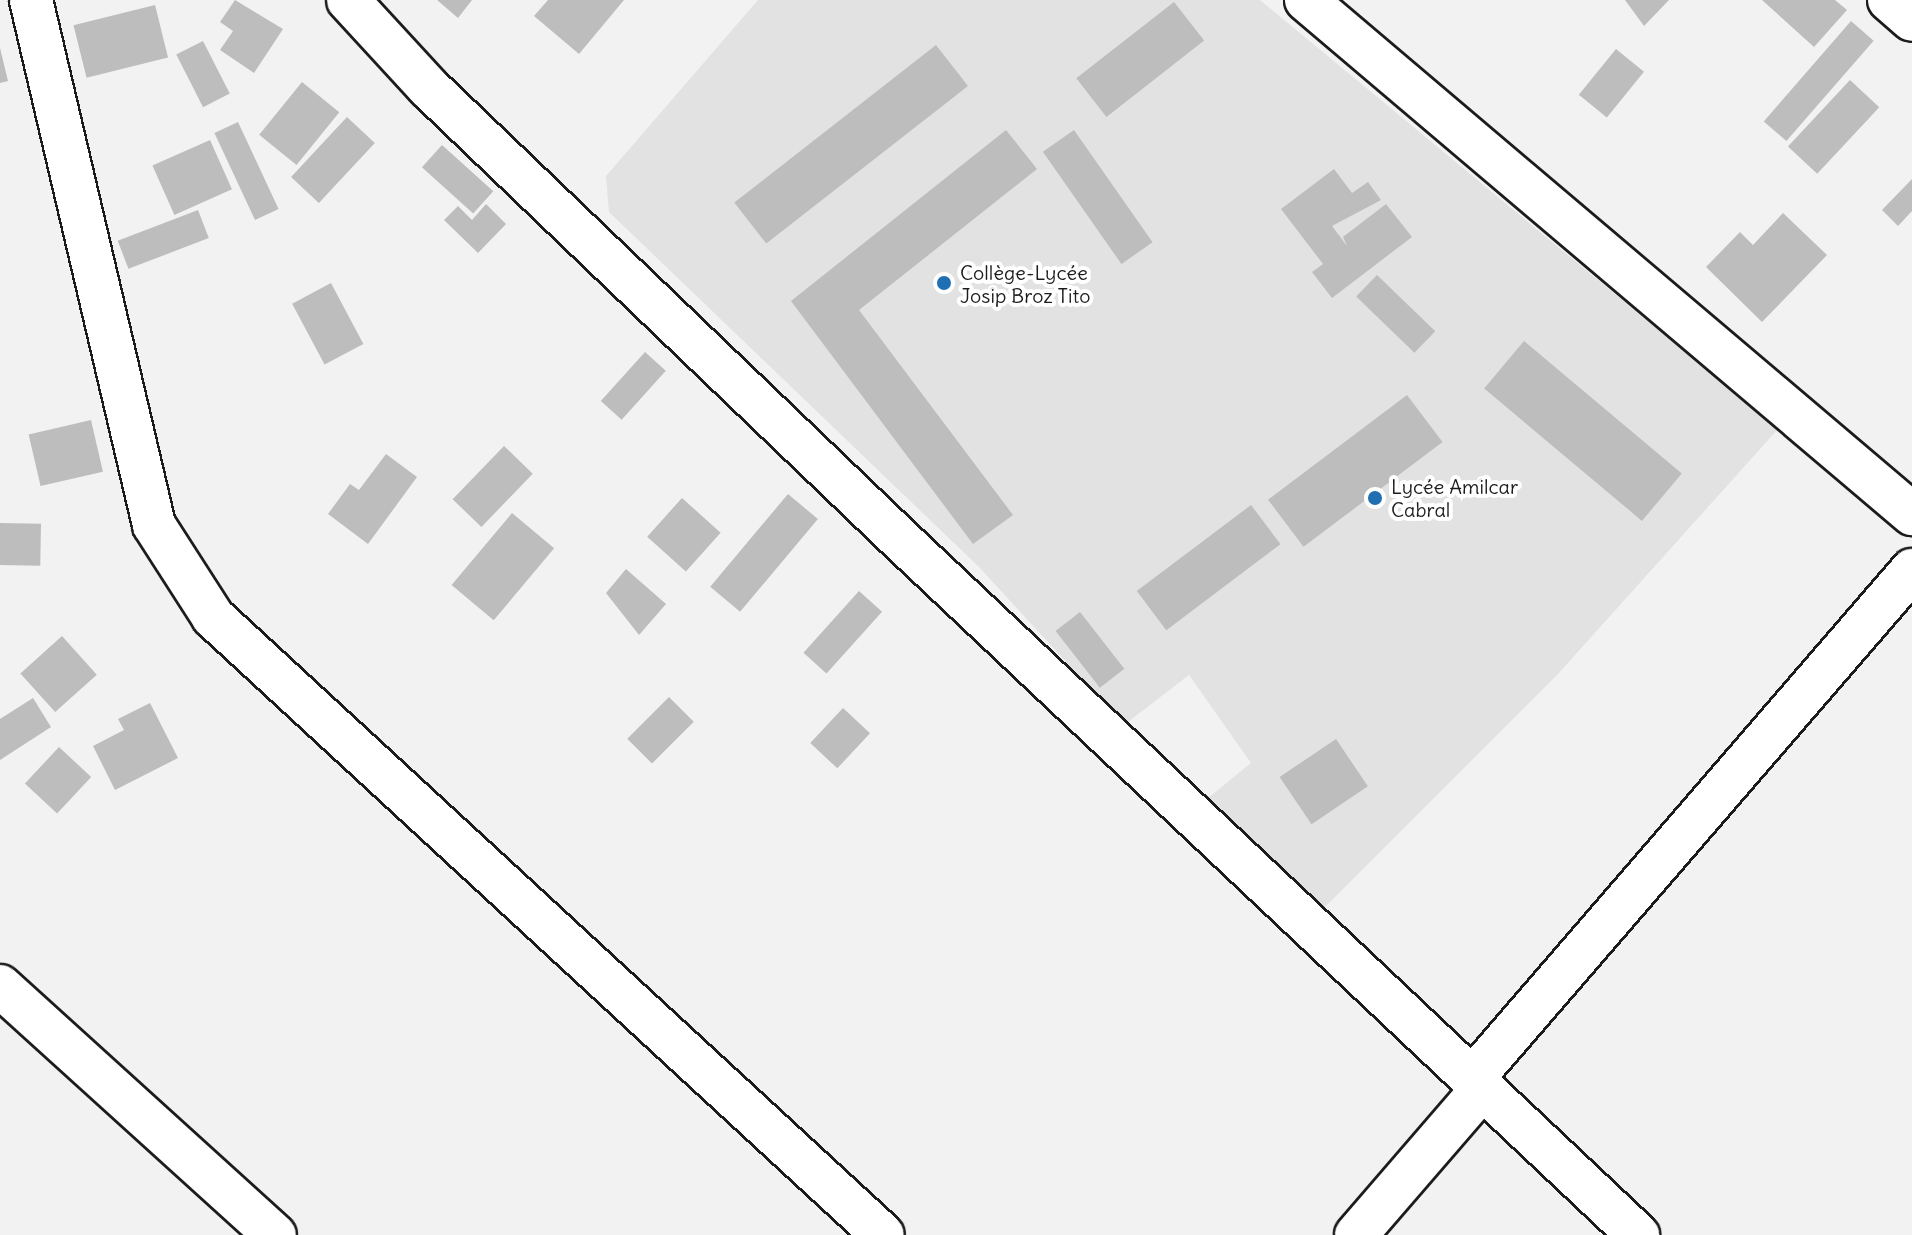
<!DOCTYPE html>
<meta charset="utf-8">
<style>
body{margin:0}
#map{position:relative;width:1912px;height:1235px;overflow:hidden;background:#f2f2f2;font-family:Delius,sans-serif}
div>[style]{position:absolute}
[style*='--x']{left:calc(var(--x)*1px);top:calc(var(--y)*1px);width:calc(var(--w)*1px);rotate:calc(var(--a)*1deg)}
.built>*{inset:0;background:#e2e2e2}
.building>*{inset:0;background:#bdbdbd;transform-origin:0 0}
.roads{filter:drop-shadow(2px 0 #1c1c1c) drop-shadow(-2px 0 #1c1c1c) drop-shadow(0 2px #1c1c1c) drop-shadow(0 -2px #1c1c1c)}
.minor>*{height:42px;margin:-21px;padding:0 21px;transform-origin:21px;border-radius:21px;background:#fff}
.dots>*{width:22px;height:22px;translate:-50% -50%;box-sizing:border-box;border:4px solid #fff;border-radius:50%}
span{translate:-50% -50%;white-space:nowrap;text-align:center;line-height:1.15;-webkit-text-stroke:8px #fff;paint-order:stroke}
.poi-label{font-size:20px;color:#1c1c1c}
.left{translate:0 -50%;text-align:left}
</style>
<div id="map">
<div class="built">
<div style="clip-path:polygon(758px 0,1260px 0,1778px 429px,1558px 674px,1321px 911px,1202px 803px,1251px 763px,1189px 675px,1124px 725px,979px 567px,609px 212px,606px 176px)"></div>
</div>
<div class="building">
<div style="clip-path:polygon(235px 0,283px 29px,254px 73px,220px 50px,233px 31px,220px 22px)"></div>
<div style="clip-path:polygon(437px 0,472px 0,458px 18px)"></div>
<div style="clip-path:polygon(548px 0,624px 0,579px 54px,534px 16px)"></div>
<div style="clip-path:polygon(1625px 0,1669px 0,1644px 26px)"></div>
<div style="clip-path:polygon(1762px 0,1835px 0,1847px 10px,1814px 47px)"></div>
<div style="left:1174px;top:2px;width:49px;height:124px;rotate:52deg"></div>
<div style="left:155px;top:5px;width:54px;height:84px;rotate:76deg"></div>
<div style="left:1851px;top:21px;width:30px;height:133px;rotate:41deg"></div>
<div style="left:203px;top:41px;width:59px;height:30px;rotate:63deg"></div>
<div style="left:936px;top:45px;width:52px;height:256px;rotate:52deg"></div>
<div style="clip-path:polygon(0 48px,8px 81px,0 83px)"></div>
<div style="left:1616px;top:49px;width:36px;height:59px;rotate:39deg"></div>
<div style="left:1850px;top:80px;width:40px;height:91px;rotate:43deg"></div>
<div style="left:302px;top:82px;width:48px;height:68px;rotate:39deg"></div>
<div style="left:347px;top:117px;width:38px;height:82px;rotate:43deg"></div>
<div style="left:238px;top:122px;width:96px;height:26px;rotate:65deg"></div>
<div style="clip-path:polygon(1006px 130px,1037px 169px,859px 310px,1013px 515px,973px 544px,791px 301px)"></div>
<div style="left:1074px;top:130px;width:137px;height:38px;rotate:55deg"></div>
<div style="left:210px;top:140px;width:54px;height:63px;rotate:66deg"></div>
<div style="left:442px;top:145px;width:69px;height:30px;rotate:42deg"></div>
<div style="clip-path:polygon(1334px 169px,1352px 193px,1368px 182px,1381px 200px,1332px 226px,1347px 246px,1343px 237px,1386px 204px,1412px 237px,1332px 298px,1312px 272px,1323px 264px,1281px 209px)"></div>
<div style="clip-path:polygon(1912px 179px,1912px 211px,1898px 226px,1882px 210px)"></div>
<div style="clip-path:polygon(486px 204px,506px 224px,478px 253px,444px 220px,458px 206px,472px 220px)"></div>
<div style="left:198px;top:210px;width:30px;height:86px;rotate:69deg"></div>
<div style="clip-path:polygon(1783px 213px,1827px 255px,1762px 322px,1706px 267px,1740px 232px,1753px 245px)"></div>
<div style="left:1377px;top:275px;width:81px;height:30px;rotate:44deg"></div>
<div style="left:331px;top:283px;width:69px;height:44px;rotate:62deg"></div>
<div style="left:1524px;top:341px;width:206px;height:62px;rotate:40deg"></div>
<div style="left:645px;top:352px;width:28px;height:66px;rotate:42deg"></div>
<div style="left:1407px;top:395px;width:59px;height:174px;rotate:53deg"></div>
<div style="left:91px;top:420px;width:53px;height:64px;rotate:77deg"></div>
<div style="left:504px;top:446px;width:40px;height:74px;rotate:44deg"></div>
<div style="clip-path:polygon(386px 454px,417px 477px,368px 544px,328px 514px,350px 484px,359px 490px)"></div>
<div style="left:788px;top:494px;width:39px;height:121px;rotate:40deg"></div>
<div style="left:682px;top:498px;width:52px;height:52px;rotate:42deg"></div>
<div style="left:1251px;top:505px;width:49px;height:143px;rotate:53deg"></div>
<div style="left:512px;top:513px;width:55px;height:94px;rotate:40deg"></div>
<div style="left:0;top:523px;width:41px;height:42px;rotate:1deg"></div>
<div style="clip-path:polygon(626px 569px,666px 604px,639px 635px,606px 593px)"></div>
<div style="left:859px;top:591px;width:31px;height:83px;rotate:42deg"></div>
<div style="left:1080px;top:612px;width:72px;height:31px;rotate:52deg"></div>
<div style="left:62px;top:636px;width:52px;height:56px;rotate:48deg"></div>
<div style="left:669px;top:697px;width:35px;height:59px;rotate:45deg"></div>
<div style="clip-path:polygon(33px 698px,51px 727px,0 760px,0 719px)"></div>
<div style="clip-path:polygon(150px 703px,178px 758px,115px 790px,93px 746px,124px 730px,118px 719px)"></div>
<div style="left:843px;top:708px;width:37px;height:48px;rotate:43deg"></div>
<div style="left:1336px;top:739px;width:57px;height:68px;rotate:56deg"></div>
<div style="left:59px;top:747px;width:44px;height:50px;rotate:43deg"></div>
</div>
<div class="roads">
<div class="minor">
<div style="--x:31;--y:0;--w:539;--a:76.81"></div>
<div style="--x:154;--y:525;--w:109;--a:57.3"></div>
<div style="--x:213;--y:617;--w:911;--a:42.69"></div>
<div style="--x:348;--y:0;--w:118;--a:47.4"></div>
<div style="--x:428;--y:87;--w:656;--a:43.77"></div>
<div style="--x:902;--y:541;--w:1012;--a:43.32"></div>
<div style="--x:1306;--y:0;--w:795;--a:40.3"></div>
<div style="--x:1889;--y:0;--w:30;--a:41"></div>
<div style="--x:0;--y:986;--w:371;--a:42.2"></div>
<div style="--x:1472;--y:1079;--w:673;--a:-49.16"></div>
<div style="--x:1356;--y:1235;--w:194;--a:-49.2"></div>
</div>
</div>
<div class="dots">
<div style="left:944px;top:283px;background:#1f6fb2"></div>
<div style="left:1375px;top:498px;background:#1f6fb2"></div>
</div>
<div class="poi-label">
<span class="left" style="left:960px;top:284px">Collège-Lycée<br>Josip Broz Tito</span>
<span class="left" style="left:1391px;top:498px">Lycée Amilcar<br>Cabral</span>
</div>
</div>
